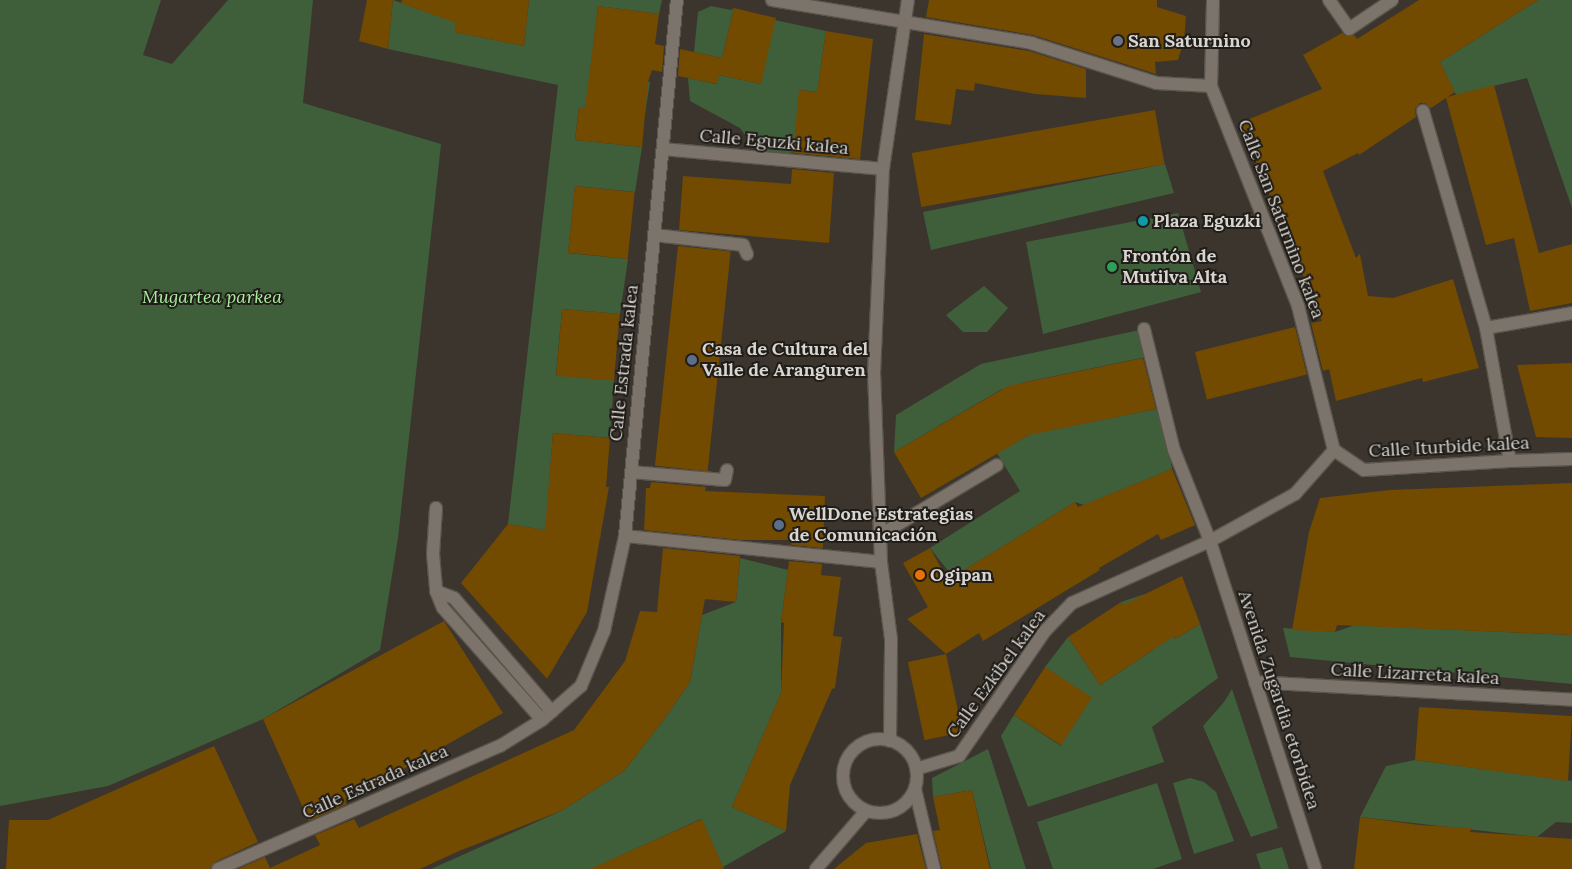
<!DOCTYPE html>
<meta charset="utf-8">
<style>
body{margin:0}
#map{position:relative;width:1572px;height:869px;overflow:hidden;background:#3b352d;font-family:Lora,serif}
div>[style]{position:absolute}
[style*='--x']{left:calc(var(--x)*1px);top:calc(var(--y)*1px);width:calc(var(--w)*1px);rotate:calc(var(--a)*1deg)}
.green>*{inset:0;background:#3f5f3a}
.building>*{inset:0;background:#724a00;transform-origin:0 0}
.roads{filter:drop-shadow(1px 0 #59544d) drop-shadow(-1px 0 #59544d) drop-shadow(0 1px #59544d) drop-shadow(0 -1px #59544d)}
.pedestrian>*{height:12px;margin:-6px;padding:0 6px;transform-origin:6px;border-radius:6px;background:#7c746b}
.minor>*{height:12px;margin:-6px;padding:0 6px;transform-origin:6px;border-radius:6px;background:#7c746b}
.tertiary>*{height:12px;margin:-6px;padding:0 6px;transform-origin:6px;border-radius:6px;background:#7c746b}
.tertiary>.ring{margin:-6px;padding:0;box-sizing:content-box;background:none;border:12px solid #7c746b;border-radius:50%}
.dots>*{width:14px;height:14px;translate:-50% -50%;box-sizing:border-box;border:2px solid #201d19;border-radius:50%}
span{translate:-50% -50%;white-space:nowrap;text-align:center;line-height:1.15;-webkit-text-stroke:4px #201d19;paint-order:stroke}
.poi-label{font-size:18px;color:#d9d5d0;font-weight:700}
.left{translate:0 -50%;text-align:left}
.street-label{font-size:18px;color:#d9d5d0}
.park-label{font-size:18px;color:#aaed9f;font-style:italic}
</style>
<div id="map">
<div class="green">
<div style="clip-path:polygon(0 0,161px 0,143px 55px,172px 64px,228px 0,313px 0,303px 103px,441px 144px,398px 538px,380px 650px,263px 719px,108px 786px,0 806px)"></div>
<div style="clip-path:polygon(393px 0,424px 11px,459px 0,455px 32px,524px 46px,529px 0,662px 0,659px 14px,598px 6px,590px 74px,650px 82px,645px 114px,579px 107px,575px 140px,642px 147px,635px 192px,575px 186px,568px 253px,628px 259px,620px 314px,562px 309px,556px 375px,614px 380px,610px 438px,553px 433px,548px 499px,604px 505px,600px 539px,508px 524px,558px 85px,388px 49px)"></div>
<div style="clip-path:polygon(1538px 0,1572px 0,1572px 208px,1527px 78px,1456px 95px,1440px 62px)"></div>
<div style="clip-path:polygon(711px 6px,731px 10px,734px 8px,722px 58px,694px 52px,698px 12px)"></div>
<div style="clip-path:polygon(770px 19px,826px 31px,817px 92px,800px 90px,794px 152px,762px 158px,740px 128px,690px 101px,688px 78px,716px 84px,719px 75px,761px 84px)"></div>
<div style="clip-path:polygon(1165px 164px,1174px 193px,931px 250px,923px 212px)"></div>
<div style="clip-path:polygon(1178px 213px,1201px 292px,1043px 334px,1026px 242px)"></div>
<div style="clip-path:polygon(984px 286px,1008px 308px,987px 332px,963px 332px,946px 315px)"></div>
<div style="clip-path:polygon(1144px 329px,1151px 356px,1021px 383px,1029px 434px,1162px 408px,1172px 469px,1084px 505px,1075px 502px,953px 577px,930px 548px,1020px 491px,997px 453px,1029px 435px,1002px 389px,894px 452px,896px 415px,981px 364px)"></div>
<div style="clip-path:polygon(740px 558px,788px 570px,781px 622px,781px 693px,732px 807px,786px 831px,723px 867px,701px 819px,622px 855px,628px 869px,431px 869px,561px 811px,624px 771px,665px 718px,690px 682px,702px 615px,736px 602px)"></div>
<div style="clip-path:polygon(1148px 593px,1175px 639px,1200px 624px,1218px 678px,1152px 727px,1164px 762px,1028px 807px,1001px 736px,1014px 715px,1061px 746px,1045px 667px,1068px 637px,1100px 685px,1153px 650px,1121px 602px)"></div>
<div style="clip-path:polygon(1355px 625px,1572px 635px,1572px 684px,1290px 657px,1283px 628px,1335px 632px)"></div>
<div style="clip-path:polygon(1232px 689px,1278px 828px,1251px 837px,1203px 726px,1224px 702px)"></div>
<div style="clip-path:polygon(988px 749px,1026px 869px,991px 869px,972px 790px,933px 797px,932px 778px)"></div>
<div style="clip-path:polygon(1415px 760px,1572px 781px,1572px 823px,1556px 822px,1537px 837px,1360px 817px,1386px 766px)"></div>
<div style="clip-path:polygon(1190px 778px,1204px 782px,1216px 792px,1234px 841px,1194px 854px,1173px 783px)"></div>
<div style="clip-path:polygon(1157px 783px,1182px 859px,1153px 869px,1053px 869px,1037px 822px)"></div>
<div style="clip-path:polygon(1282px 847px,1289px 869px,1261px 869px,1256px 854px)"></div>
</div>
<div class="building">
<div style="clip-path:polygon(367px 0,393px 0,388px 49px,359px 41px)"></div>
<div style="clip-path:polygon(402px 0,529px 0,524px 46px,454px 32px,456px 23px,401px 3px)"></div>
<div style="clip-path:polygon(929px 0,1157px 0,1157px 7px,1186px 16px,1184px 41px,1178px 60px,1155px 62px,1156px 74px,1033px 35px,926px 17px)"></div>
<div style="clip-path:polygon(1419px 0,1538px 0,1440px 62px,1455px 92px,1447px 97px,1494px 85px,1539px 253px,1572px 244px,1572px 303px,1530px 311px,1514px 238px,1486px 245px,1446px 98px,1431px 108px,1425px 103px,1420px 103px,1415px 109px,1416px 117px,1359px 155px,1358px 153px,1323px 171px,1356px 258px,1360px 254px,1368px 296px,1393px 298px,1453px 279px,1479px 368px,1423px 382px,1422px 378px,1336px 401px,1329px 369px,1323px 371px,1311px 323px,1322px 321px,1240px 123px,1322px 89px,1303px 55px,1342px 33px,1346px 36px,1354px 35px,1357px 39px)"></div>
<div style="clip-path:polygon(598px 6px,659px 14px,655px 44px,664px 46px,662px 72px,652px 70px,648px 82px,642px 147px,575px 140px,579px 107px,585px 107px)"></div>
<div style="clip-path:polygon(734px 8px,776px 18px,761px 84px,719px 75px,717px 84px,678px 76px,680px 49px,722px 58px)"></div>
<div style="clip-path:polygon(826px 31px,873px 39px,860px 159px,793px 153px,799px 90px,817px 92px)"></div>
<div style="clip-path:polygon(924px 34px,1029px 51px,1086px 69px,1086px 98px,1035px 94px,975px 83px,974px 91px,956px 89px,951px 125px,915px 120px)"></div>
<div style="left:1155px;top:110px;width:55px;height:247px;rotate:80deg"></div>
<div style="clip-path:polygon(792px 169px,834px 173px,829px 243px,679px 230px,683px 176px,791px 184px)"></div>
<div style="left:575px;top:186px;width:60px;height:67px;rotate:6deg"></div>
<div style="left:678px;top:246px;width:53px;height:221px;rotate:6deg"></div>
<div style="left:562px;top:309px;width:58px;height:67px;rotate:5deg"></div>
<div style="left:1295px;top:327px;width:49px;height:103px;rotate:76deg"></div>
<div style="clip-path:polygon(1143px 358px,1156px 409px,1029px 435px,921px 498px,894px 452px,1008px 386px)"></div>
<div style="clip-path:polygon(1572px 363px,1572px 438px,1536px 437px,1517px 365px)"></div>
<div style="clip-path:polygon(553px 433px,610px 438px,606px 487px,609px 487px,587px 612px,547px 679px,461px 583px,508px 524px,545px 530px)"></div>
<div style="clip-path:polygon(1172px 469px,1195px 525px,1161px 540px,1158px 534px,1099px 568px,1100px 570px,983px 641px,979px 633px,946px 654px,907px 619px,928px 607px,903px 563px,930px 548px,948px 580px,1075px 502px,1078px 507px)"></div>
<div style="clip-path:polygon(651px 482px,706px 487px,705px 491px,825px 496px,823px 548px,791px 545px,792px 540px,741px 540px,644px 530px,646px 488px,650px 488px)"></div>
<div style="clip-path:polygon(1572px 483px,1572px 635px,1337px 625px,1335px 632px,1292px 630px,1309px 532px,1320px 498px,1390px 490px)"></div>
<div style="clip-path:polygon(663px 548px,740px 556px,736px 602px,705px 599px,690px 682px,665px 718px,624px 771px,561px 811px,459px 851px,420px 869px,238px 869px,265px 857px,270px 868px,320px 845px,315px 835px,354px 819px,359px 828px,574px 730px,625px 661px,640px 611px,657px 612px)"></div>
<div style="clip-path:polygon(789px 561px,822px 564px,821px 575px,841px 577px,833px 636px,842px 637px,835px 688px,832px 689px,790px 785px,786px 831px,732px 807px,781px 693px,784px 623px,781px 622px)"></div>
<div style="clip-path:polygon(1182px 576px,1200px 624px,1175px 639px,1174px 636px,1100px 685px,1068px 637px,1121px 602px,1123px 605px)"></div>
<div style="clip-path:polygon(444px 621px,503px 713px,345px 802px,347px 804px,309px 821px,263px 719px)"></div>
<div style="left:946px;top:654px;width:80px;height:39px;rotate:78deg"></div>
<div style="left:1045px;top:667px;width:56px;height:57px;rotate:33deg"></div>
<div style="clip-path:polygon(1419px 707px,1572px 716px,1568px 781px,1415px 760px)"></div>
<div style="clip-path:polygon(214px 746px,258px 842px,215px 862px,210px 869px,6px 869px,9px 820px,48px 820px)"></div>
<div style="clip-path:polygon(972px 790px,990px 869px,942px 869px,933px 831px,940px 830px,933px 797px)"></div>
<div style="clip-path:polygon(1360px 817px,1420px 825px,1471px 828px,1470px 832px,1572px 839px,1572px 869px,1354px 869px)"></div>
<div style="clip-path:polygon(702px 819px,724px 869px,590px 869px)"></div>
<div style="clip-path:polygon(917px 834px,926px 869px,834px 869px,866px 843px)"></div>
</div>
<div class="roads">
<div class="pedestrian">
<div style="--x:654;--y:235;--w:90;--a:6.4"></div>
<div style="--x:743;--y:245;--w:10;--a:66"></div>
<div style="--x:1144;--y:329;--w:125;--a:76.1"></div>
<div style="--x:1174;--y:450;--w:98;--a:68.4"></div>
<div style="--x:631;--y:472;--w:94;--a:4.9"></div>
<div style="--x:725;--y:480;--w:10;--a:-79"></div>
</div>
<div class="minor">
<div style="--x:772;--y:0;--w:263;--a:9.4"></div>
<div style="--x:1031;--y:43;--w:131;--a:17.7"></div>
<div style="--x:1156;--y:83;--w:55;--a:3.1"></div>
<div style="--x:1329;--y:0;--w:35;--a:55"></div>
<div style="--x:1349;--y:29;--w:52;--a:-34"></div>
<div style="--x:1423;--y:111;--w:226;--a:73.8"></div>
<div style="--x:1486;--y:328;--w:135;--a:79.8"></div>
<div style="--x:663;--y:149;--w:221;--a:5.2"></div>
<div style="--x:1486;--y:328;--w:87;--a:-9.9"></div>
<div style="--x:436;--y:508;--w:46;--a:93.7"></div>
<div style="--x:433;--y:554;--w:37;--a:85"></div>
<div style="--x:436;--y:591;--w:18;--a:68"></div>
<div style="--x:443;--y:608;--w:149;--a:48.5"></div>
<div style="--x:880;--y:535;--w:136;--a:-30.9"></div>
<div style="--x:625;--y:536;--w:257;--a:5.8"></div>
<div style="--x:436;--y:591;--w:19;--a:21"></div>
<div style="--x:454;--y:598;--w:150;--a:49.3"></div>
<div style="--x:1255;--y:682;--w:318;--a:3.2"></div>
<div style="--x:218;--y:869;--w:308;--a:-23.6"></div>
<div style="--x:500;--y:746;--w:49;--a:-31.8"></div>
<div style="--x:542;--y:720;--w:52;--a:-41.1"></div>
<div style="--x:581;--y:686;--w:60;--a:-67.3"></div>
<div style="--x:604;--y:631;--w:97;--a:-77.5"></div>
<div style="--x:625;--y:536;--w:539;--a:-84.46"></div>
</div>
<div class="tertiary">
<div style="--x:1213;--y:0;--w:86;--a:91.3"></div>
<div style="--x:1211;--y:86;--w:237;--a:68.4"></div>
<div style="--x:1298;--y:306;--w:148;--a:76"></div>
<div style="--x:1334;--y:450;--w:36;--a:34"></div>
<div style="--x:1364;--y:470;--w:146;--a:-3.5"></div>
<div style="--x:1510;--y:461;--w:62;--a:-1.8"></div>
<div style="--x:1210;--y:541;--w:344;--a:72.2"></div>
<div class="ring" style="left:843px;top:739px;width:62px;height:62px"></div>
<div style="--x:890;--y:741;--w:102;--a:-89.4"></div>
<div style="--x:891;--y:639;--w:78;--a:-97.4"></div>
<div style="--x:881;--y:562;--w:188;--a:-92.1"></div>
<div style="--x:874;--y:374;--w:205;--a:-87.5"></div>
<div style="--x:883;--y:169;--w:171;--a:-81.6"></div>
<div style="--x:916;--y:769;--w:45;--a:-16.8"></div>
<div style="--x:959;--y:756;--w:152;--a:-55.5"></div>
<div style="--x:1045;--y:631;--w:39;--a:-46"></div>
<div style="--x:1072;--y:603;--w:151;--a:-24.2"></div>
<div style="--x:1210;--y:541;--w:97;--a:-28.9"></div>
<div style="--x:1295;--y:494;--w:59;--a:-48.4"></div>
<div style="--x:915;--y:789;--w:82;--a:76.6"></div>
<div style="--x:816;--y:869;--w:77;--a:-49.2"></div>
</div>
</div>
<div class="dots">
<div style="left:1118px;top:41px;background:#6b7280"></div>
<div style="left:1143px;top:221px;background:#0f9aa8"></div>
<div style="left:1112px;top:267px;background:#2e9e5b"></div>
<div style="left:692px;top:360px;background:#5c6f8a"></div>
<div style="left:779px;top:525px;background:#5c6f8a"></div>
<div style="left:920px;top:575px;background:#e8710a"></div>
</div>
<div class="poi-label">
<span class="left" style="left:1128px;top:41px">San Saturnino</span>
<span class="left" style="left:1153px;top:221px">Plaza Eguzki</span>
<span class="left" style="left:1122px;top:267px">Frontón de<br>Mutilva Alta</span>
<span class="left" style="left:702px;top:360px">Casa de Cultura del<br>Valle de Aranguren</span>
<span class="left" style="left:789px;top:525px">WellDone Estrategias<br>de Comunicación</span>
<span class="left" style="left:930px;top:575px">Ogipan</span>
</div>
<div class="street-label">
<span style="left:774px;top:142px;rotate:5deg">Calle Eguzki kalea</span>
<span style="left:1281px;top:219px;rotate:69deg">Calle San Saturnino kalea</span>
<span style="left:624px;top:363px;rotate:-84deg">Calle Estrada kalea</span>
<span style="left:1449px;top:447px;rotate:-3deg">Calle Iturbide kalea</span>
<span style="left:996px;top:674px;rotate:-54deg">Calle Ezkibel kalea</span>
<span style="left:1415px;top:674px;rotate:3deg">Calle Lizarreta kalea</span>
<span style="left:1279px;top:700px;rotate:72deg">Avenida Zugardia etorbidea</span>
<span style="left:375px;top:782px;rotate:-24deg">Calle Estrada kalea</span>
</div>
<div class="park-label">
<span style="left:212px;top:297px">Mugartea parkea</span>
</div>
</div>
